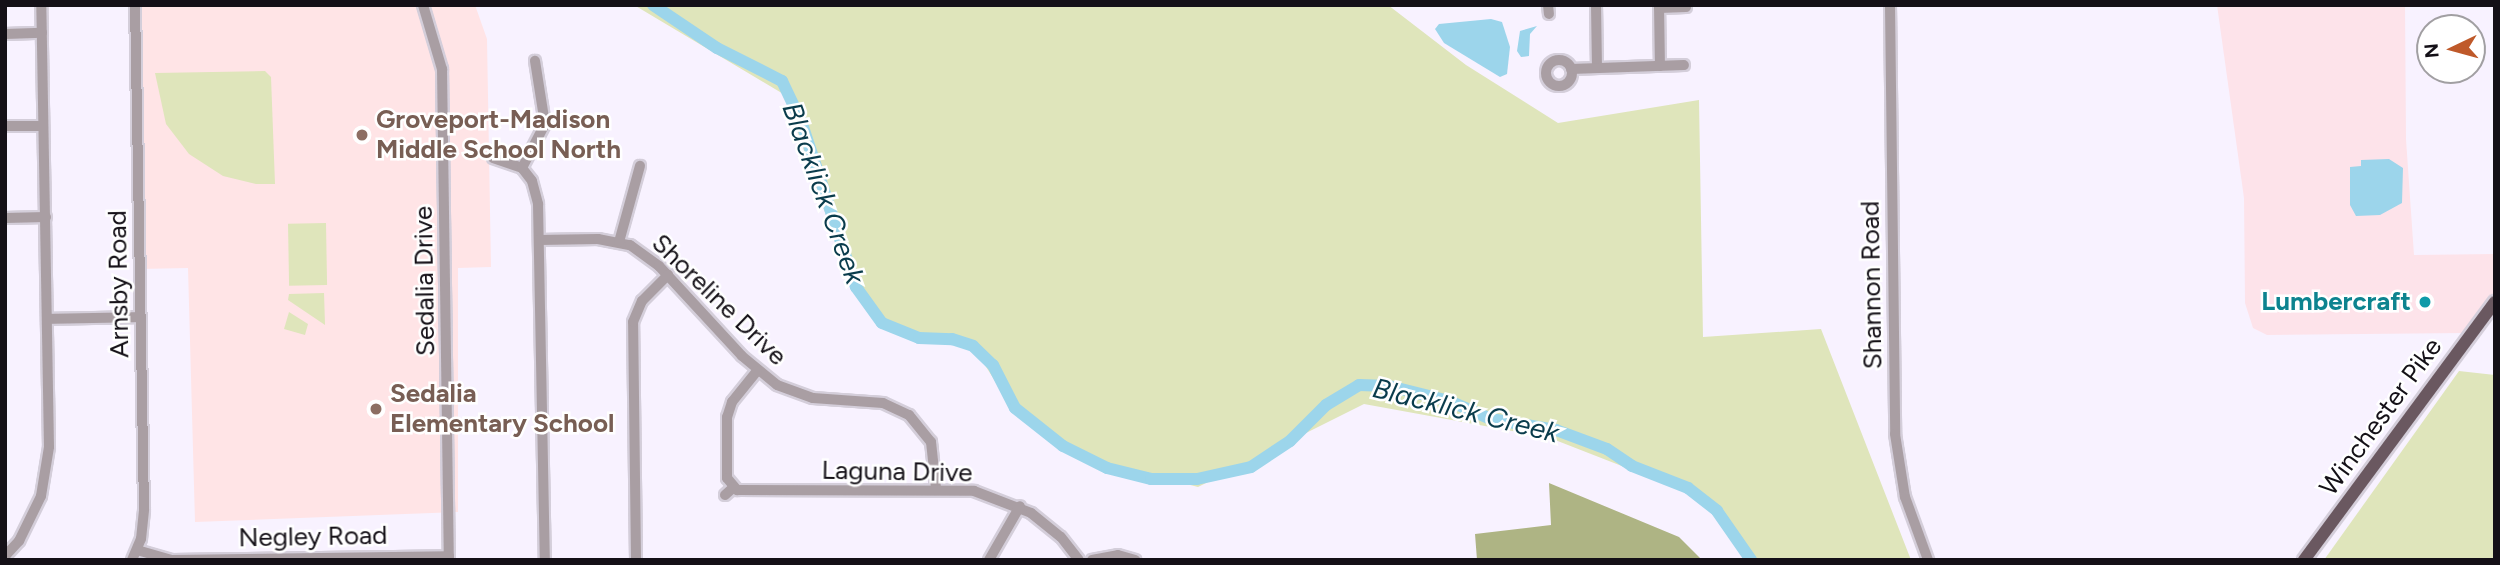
<!DOCTYPE html>
<style>
body{margin:0}
#map{position:relative;width:2500px;height:565px;overflow:hidden;background:#f8f2ff;font-family:Figtree,sans-serif}
div>[style]{position:absolute}
[style*='--x']{left:calc(var(--x)*1px);top:calc(var(--y)*1px);width:calc(var(--w)*1px);rotate:calc(var(--a)*1deg)}
.industrial>*{inset:0;background:#fde3ea}
.education>*{inset:0;background:#ffe4e6}
.green>*{inset:0;background:#dfe5bb;transform-origin:0 0}
.forest>*{inset:0;background:#aeb484}
.water>*{inset:0;background:#9cd5eb}
.river>*{height:12px;margin:-6px;padding:0 6px;transform-origin:6px;border-radius:6px;background:#9cd5eb}
.roads{filter:drop-shadow(2px 0 #d4ceda) drop-shadow(-2px 0 #d4ceda) drop-shadow(0 2px #d4ceda) drop-shadow(0 -2px #d4ceda)}
.minor>*{height:10px;margin:-5px;padding:0 5px;transform-origin:5px;border-radius:5px;background:#a99ea3}
.minor>.ring{margin:-5px;padding:0;box-sizing:content-box;background:none;border:10px solid #a99ea3;border-radius:50%}
.major>*{height:12px;margin:-6px;padding:0 6px;transform-origin:6px;border-radius:6px;background:#6a5860}
.dots>*{width:19px;height:19px;translate:-50% -50%;box-sizing:border-box;border:4px solid #fff;border-radius:50%}
span{translate:-50% -50%;white-space:nowrap;text-align:center;line-height:1.15;-webkit-text-stroke:5px #fff;paint-order:stroke}
.education-label{font-size:26px;color:#785e54;font-weight:700}
.left{translate:0 -50%;text-align:left}
.street-label{font-size:26px;color:#141017}
.culture-label{font-size:26px;color:#0d838f;font-weight:700}
.right{translate:-100% -50%;text-align:right}
.water-label{font-size:28px;color:#0a3c4c;font-style:italic}
.frame{position:absolute;inset:0;border:7px solid #141017;pointer-events:none}
.north{position:absolute;left:2416px;top:14px;width:70px;height:70px;box-sizing:border-box;background:#fff;border:2px solid #a19fa2;border-radius:50%;rotate:265deg;font-size:19px;font-weight:700;line-height:28px;text-align:center;color:#141017}
.north::after{content:'';display:block;margin:auto;width:24px;height:32px;background:#bf592a;clip-path:polygon(50% 0,100% 100%,50% 72%,0 100%)}
</style>
<div id="map">
<div class="industrial">
<div style="clip-path:polygon(2217px 5px,2405px 5px,2406px 139px,2414px 255px,2495px 254px,2495px 294px,2466px 333px,2267px 335px,2253px 328px,2245px 303px,2244px 198px)"></div>
</div>
<div class="education">
<div style="clip-path:polygon(135px 5px,475px 5px,487px 39px,491px 267px,458px 268px,458px 512px,195px 522px,188px 268px,139px 269px)"></div>
</div>
<div class="green">
<div style="clip-path:polygon(634px 5px,1388px 5px,1466px 65px,1558px 123px,1699px 100px,1703px 337px,1821px 329px,1911px 560px,1752px 560px,1696px 495px,1550px 438px,1364px 404px,1198px 487px,1089px 459px,1010px 405px,973px 346px,882px 323px,846px 274px,785px 95px)"></div>
<div style="clip-path:polygon(265px 71px,271px 77px,275px 184px,256px 184px,223px 176px,189px 154px,166px 124px,155px 73px)"></div>
<div style="left:326px;top:223px;width:62px;height:38px;rotate:89deg"></div>
<div style="clip-path:polygon(324px 293px,325px 325px,288px 300px,289px 294px)"></div>
<div style="clip-path:polygon(289px 312px,308px 324px,305px 335px,284px 329px)"></div>
<div style="clip-path:polygon(2459px 371px,2495px 375px,2495px 560px,2324px 560px)"></div>
</div>
<div class="forest">
<div style="clip-path:polygon(1549px 483px,1679px 537px,1702px 560px,1477px 560px,1475px 534px,1551px 525px)"></div>
</div>
<div class="water">
<div style="clip-path:polygon(1491px 19px,1502px 22px,1510px 47px,1507px 74px,1500px 77px,1444px 43px,1435px 29px,1439px 24px)"></div>
<div style="clip-path:polygon(1537px 26px,1530px 34px,1529px 56px,1521px 57px,1517px 51px,1520px 31px)"></div>
<div style="clip-path:polygon(2389px 159px,2403px 168px,2402px 203px,2380px 215px,2356px 216px,2350px 205px,2350px 167px,2361px 166px,2361px 160px)"></div>
</div>
<div class="river">
<div style="--x:653;--y:5;--w:77;--a:33.9"></div>
<div style="--x:717;--y:48;--w:73;--a:26.9"></div>
<div style="--x:782;--y:81;--w:44;--a:64.6"></div>
<div style="--x:801;--y:121;--w:175;--a:71.7"></div>
<div style="--x:856;--y:287;--w:44;--a:54.2"></div>
<div style="--x:882;--y:323;--w:40;--a:22"></div>
<div style="--x:919;--y:338;--w:33;--a:2"></div>
<div style="--x:952;--y:339;--w:22;--a:18"></div>
<div style="--x:973;--y:346;--w:28;--a:44"></div>
<div style="--x:993;--y:365;--w:48;--a:62.9"></div>
<div style="--x:1015;--y:408;--w:61;--a:38.4"></div>
<div style="--x:1063;--y:446;--w:49;--a:26.6"></div>
<div style="--x:1107;--y:468;--w:45;--a:14"></div>
<div style="--x:1151;--y:479;--w:46;--a:0"></div>
<div style="--x:1197;--y:479;--w:55;--a:-12.5"></div>
<div style="--x:1251;--y:467;--w:47;--a:-33.7"></div>
<div style="--x:1290;--y:441;--w:51;--a:-45"></div>
<div style="--x:1326;--y:405;--w:39;--a:-31"></div>
<div style="--x:1359;--y:385;--w:30;--a:2"></div>
<div style="--x:1389;--y:386;--w:62;--a:14"></div>
<div style="--x:1449;--y:401;--w:46;--a:23.2"></div>
<div style="--x:1491;--y:419;--w:66;--a:9.6"></div>
<div style="--x:1556;--y:430;--w:54;--a:20.4"></div>
<div style="--x:1607;--y:449;--w:30;--a:34"></div>
<div style="--x:1632;--y:466;--w:60;--a:21.4"></div>
<div style="--x:1688;--y:488;--w:37;--a:38"></div>
<div style="--x:1717;--y:511;--w:60;--a:55.2"></div>
</div>
<div class="roads">
<div class="minor">
<div style="--x:423;--y:5;--w:67;--a:73.5"></div>
<div style="--x:442;--y:69;--w:491;--a:89.2"></div>
<div style="--x:1548;--y:5;--w:9;--a:84"></div>
<div style="--x:1596;--y:5;--w:62;--a:89.1"></div>
<div style="--x:1659;--y:5;--w:61;--a:89.1"></div>
<div style="--x:1890;--y:5;--w:429;--a:89.3"></div>
<div style="--x:1895;--y:434;--w:64;--a:81"></div>
<div style="--x:1905;--y:497;--w:67;--a:69.9"></div>
<div style="--x:1659;--y:8;--w:27;--a:-2"></div>
<div style="--x:5;--y:34;--w:37;--a:-2"></div>
<div class="ring" style="left:1546px;top:60px;width:16px;height:16px"></div>
<div style="--x:1571;--y:69;--w:113;--a:-2"></div>
<div style="--x:5;--y:126;--w:38;--a:0"></div>
<div style="--x:493;--y:158;--w:31;--a:19"></div>
<div style="--x:522;--y:168;--w:16;--a:52"></div>
<div style="--x:532;--y:181;--w:24;--a:75"></div>
<div style="--x:538;--y:204;--w:356;--a:88.9"></div>
<div style="--x:522;--y:168;--w:50;--a:-62.4"></div>
<div style="--x:545;--y:124;--w:64;--a:-99"></div>
<div style="--x:5;--y:218;--w:41;--a:-1.4"></div>
<div style="--x:539;--y:240;--w:59;--a:-1"></div>
<div style="--x:598;--y:239;--w:33;--a:11"></div>
<div style="--x:630;--y:245;--w:36;--a:36"></div>
<div style="--x:659;--y:266;--w:122;--a:47.3"></div>
<div style="--x:742;--y:356;--w:45;--a:39.6"></div>
<div style="--x:777;--y:385;--w:38;--a:20"></div>
<div style="--x:813;--y:398;--w:70;--a:4.1"></div>
<div style="--x:883;--y:403;--w:29;--a:25"></div>
<div style="--x:909;--y:415;--w:35;--a:51"></div>
<div style="--x:931;--y:442;--w:46;--a:83.8"></div>
<div style="--x:619;--y:242;--w:79;--a:-74.6"></div>
<div style="--x:47;--y:319;--w:93;--a:-1.2"></div>
<div style="--x:757;--y:371;--w:40;--a:129"></div>
<div style="--x:732;--y:402;--w:16;--a:108"></div>
<div style="--x:727;--y:417;--w:61;--a:90"></div>
<div style="--x:727;--y:478;--w:16;--a:50"></div>
<div style="--x:737;--y:490;--w:237;--a:0.2"></div>
<div style="--x:974;--y:491;--w:61;--a:21.1"></div>
<div style="--x:1031;--y:513;--w:38;--a:39"></div>
<div style="--x:1061;--y:537;--w:29;--a:52"></div>
<div style="--x:725;--y:495;--w:12;--a:-42"></div>
<div style="--x:137;--y:550;--w:37;--a:16"></div>
<div style="--x:173;--y:560;--w:276;--a:-0.8"></div>
<div style="--x:5;--y:556;--w:21;--a:-47"></div>
<div style="--x:19;--y:541;--w:50;--a:-63.9"></div>
<div style="--x:41;--y:496;--w:50;--a:-80.7"></div>
<div style="--x:49;--y:447;--w:442;--a:-91"></div>
<div style="--x:132;--y:560;--w:23;--a:-67"></div>
<div style="--x:141;--y:539;--w:30;--a:-84"></div>
<div style="--x:144;--y:509;--w:504;--a:-91.02"></div>
<div style="--x:636;--y:560;--w:238;--a:-90.7"></div>
<div style="--x:633;--y:322;--w:23;--a:-67"></div>
<div style="--x:642;--y:301;--w:37;--a:-45"></div>
<div style="--x:989;--y:560;--w:62;--a:-60.1"></div>
<div style="--x:1092;--y:560;--w:26;--a:-11"></div>
<div style="--x:1118;--y:555;--w:18;--a:16"></div>
</div>
<div class="major">
<div style="--x:2304;--y:560;--w:321;--a:-53.5"></div>
</div>
</div>
<div class="dots">
<div style="left:362px;top:135px;background:#8d6e63"></div>
<div style="left:2425px;top:302px;background:#0f9aa8"></div>
<div style="left:376px;top:409px;background:#8d6e63"></div>
</div>
<div class="education-label">
<span class="left" style="left:376px;top:135px">Groveport-Madison<br>Middle School North</span>
<span class="left" style="left:390px;top:409px">Sedalia<br>Elementary School</span>
</div>
<div class="street-label">
<span style="left:425px;top:281px;rotate:-91deg">Sedalia Drive</span>
<span style="left:119px;top:284px;rotate:-91deg">Arnsby Road</span>
<span style="left:1872px;top:285px;rotate:-91deg">Shannon Road</span>
<span style="left:719px;top:300px;rotate:44deg">Shoreline Drive</span>
<span style="left:2381px;top:417px;rotate:-54deg">Winchester Pike</span>
<span style="left:897px;top:472px;rotate:1deg">Laguna Drive</span>
<span style="left:313px;top:537px;rotate:-1deg">Negley Road</span>
</div>
<div class="culture-label">
<span class="right" style="left:2411px;top:302px">Lumbercraft</span>
</div>
<div class="water-label">
<span style="left:824px;top:193px;rotate:70deg">Blacklick Creek</span>
<span style="left:1466px;top:410px;rotate:14deg">Blacklick Creek</span>
</div>
<div class="frame"></div>
<div class="north">N</div>
</div>
